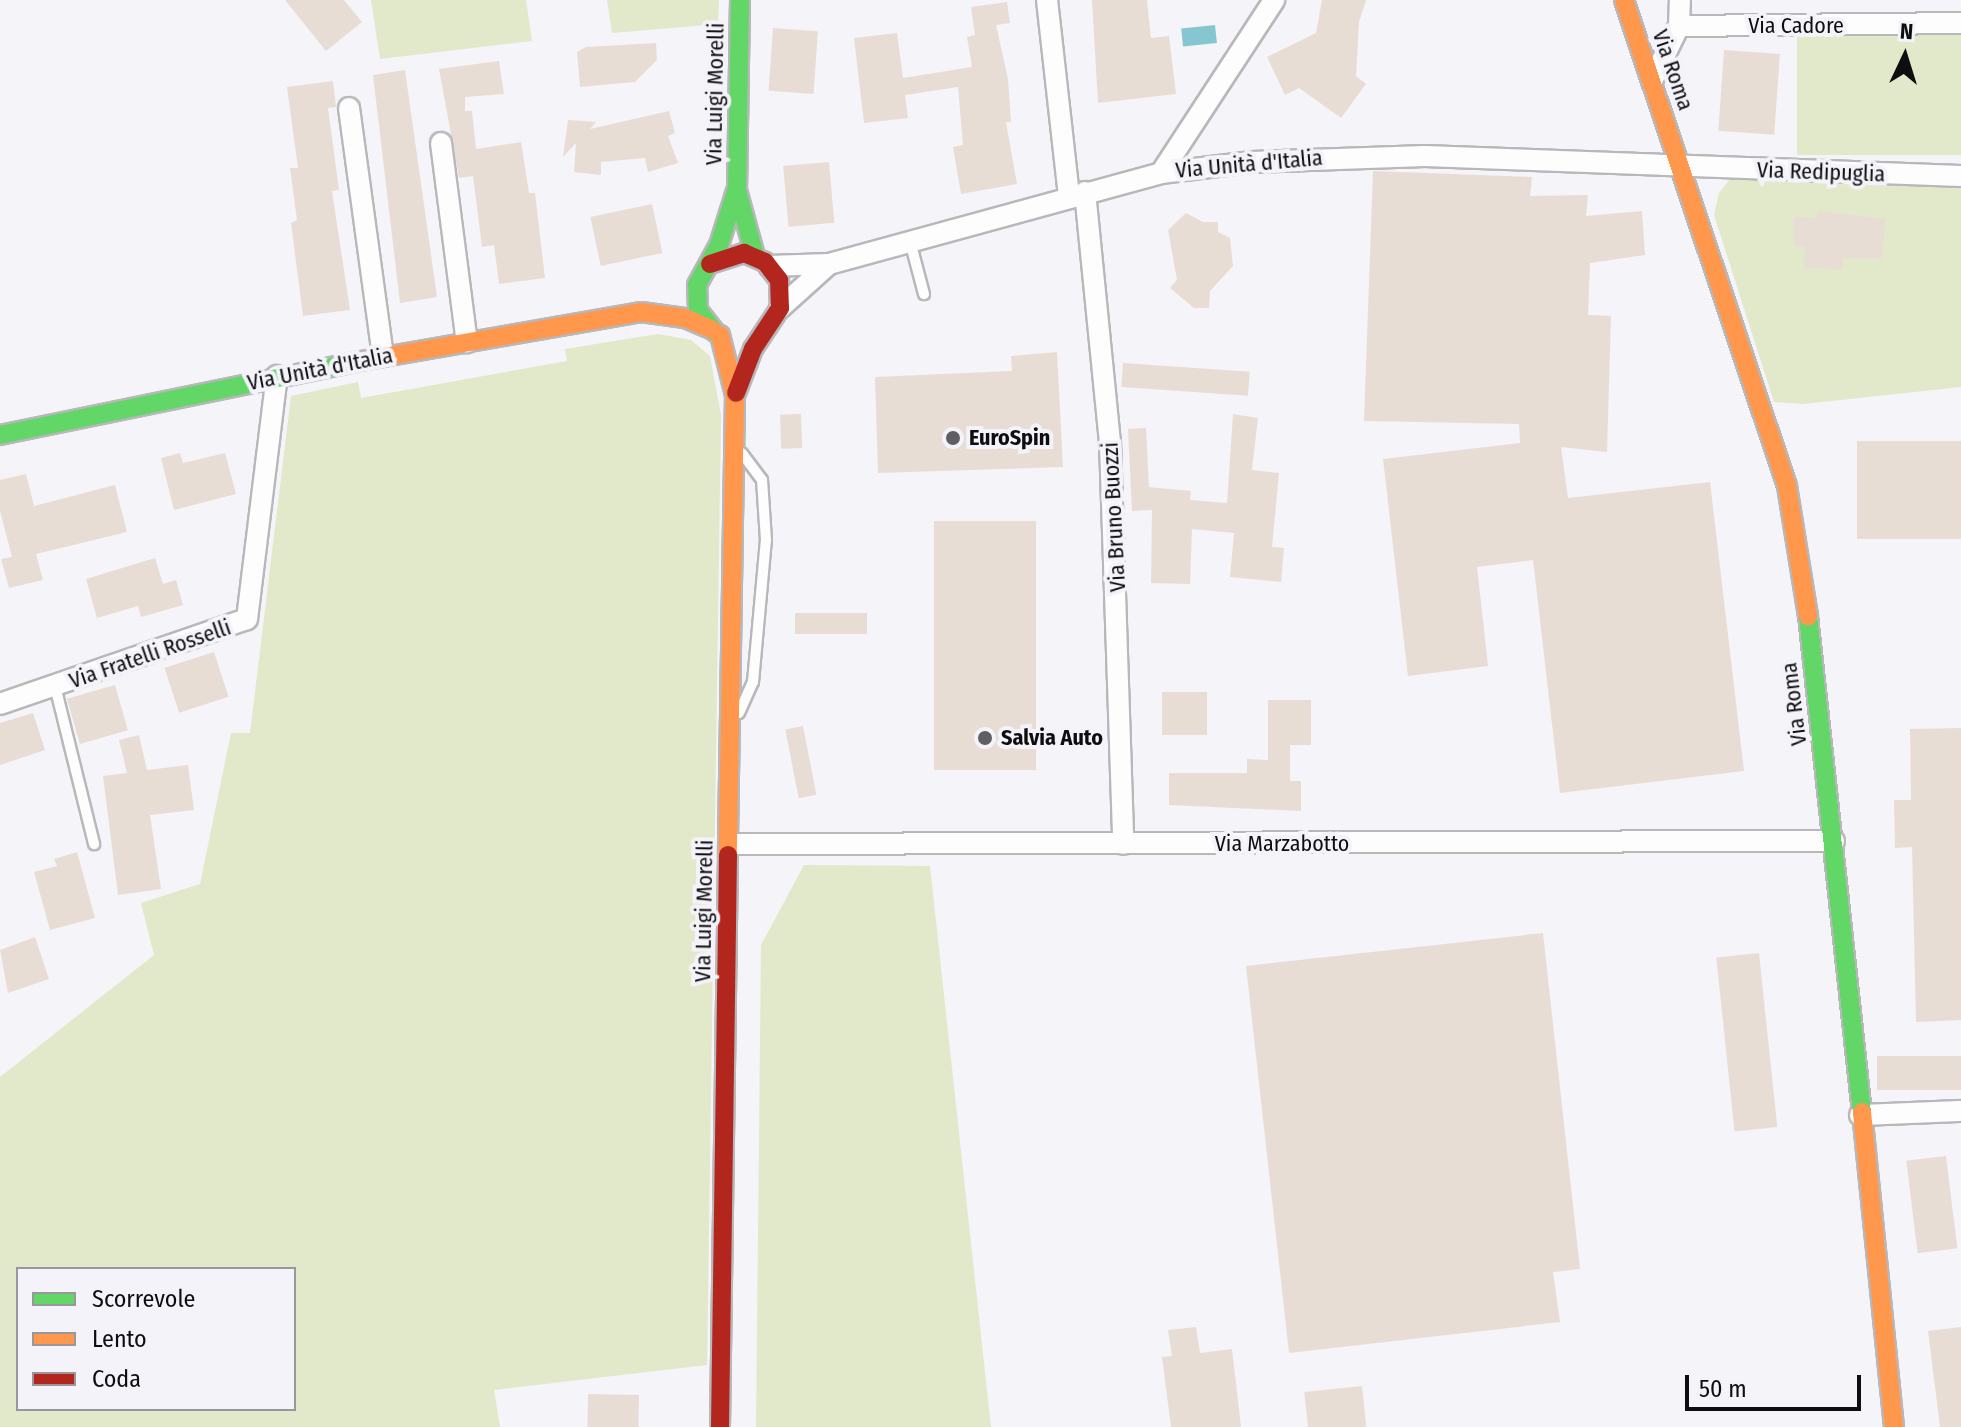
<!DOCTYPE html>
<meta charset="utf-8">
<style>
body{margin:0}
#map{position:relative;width:1961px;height:1427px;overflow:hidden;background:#f5f4f8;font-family:"Fira Sans Condensed",sans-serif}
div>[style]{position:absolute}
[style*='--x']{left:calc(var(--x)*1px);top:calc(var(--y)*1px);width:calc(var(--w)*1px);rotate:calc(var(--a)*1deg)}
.green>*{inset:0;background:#e2e8ca;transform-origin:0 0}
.water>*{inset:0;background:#86c6d1;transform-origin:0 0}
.building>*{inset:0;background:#e8ddd5;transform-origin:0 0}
.roads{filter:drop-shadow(2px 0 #b8b8bb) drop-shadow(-2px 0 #b8b8bb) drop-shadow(0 2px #b8b8bb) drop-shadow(0 -2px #b8b8bb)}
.lane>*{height:10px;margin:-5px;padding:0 5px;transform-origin:5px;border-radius:5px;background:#fefdfe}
.street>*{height:20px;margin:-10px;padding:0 10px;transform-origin:10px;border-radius:10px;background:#fefdfe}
.fast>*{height:18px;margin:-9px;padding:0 9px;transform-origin:9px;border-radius:9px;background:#63d668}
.slow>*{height:18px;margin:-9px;padding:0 9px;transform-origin:9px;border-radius:9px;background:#ff974d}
.jam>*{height:18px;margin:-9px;padding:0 9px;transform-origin:9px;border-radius:9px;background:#b3261e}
.dots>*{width:22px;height:22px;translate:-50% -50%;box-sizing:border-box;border:4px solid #f4f3f9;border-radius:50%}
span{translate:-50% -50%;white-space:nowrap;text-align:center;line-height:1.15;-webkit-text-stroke:8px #f4f3f9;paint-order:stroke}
.street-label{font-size:22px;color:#0e0e10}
.poi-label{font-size:22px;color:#0e0e10;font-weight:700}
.left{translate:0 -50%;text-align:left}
.legend{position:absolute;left:16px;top:1267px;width:280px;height:144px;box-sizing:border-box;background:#f4f3f9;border:2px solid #98979c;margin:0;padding:10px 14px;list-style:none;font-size:24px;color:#0e0e10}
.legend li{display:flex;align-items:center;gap:16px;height:40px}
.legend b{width:40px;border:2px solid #98979c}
.north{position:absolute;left:1865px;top:16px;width:80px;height:80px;-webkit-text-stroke:6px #f4f3f9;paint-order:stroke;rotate:4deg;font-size:22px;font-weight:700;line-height:32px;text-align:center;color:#0e0e10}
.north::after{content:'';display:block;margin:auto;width:28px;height:36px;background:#0e0e10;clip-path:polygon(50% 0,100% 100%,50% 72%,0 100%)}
.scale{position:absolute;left:1685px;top:1375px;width:176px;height:36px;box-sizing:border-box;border:4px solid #0e0e10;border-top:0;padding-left:10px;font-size:24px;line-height:28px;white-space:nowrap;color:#0e0e10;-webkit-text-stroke:6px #f4f3f9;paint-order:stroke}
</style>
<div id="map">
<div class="green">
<div style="clip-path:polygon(371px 0,526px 0,532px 41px,380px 59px)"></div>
<div style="clip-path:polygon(607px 0,719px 0,718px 24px,612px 33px)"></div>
<div style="left:1961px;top:33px;width:122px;height:164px;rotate:90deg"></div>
<div style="clip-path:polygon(1730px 179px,1961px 183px,1961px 387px,1803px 404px,1774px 402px,1714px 215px,1719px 193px)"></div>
<div style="clip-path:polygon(evenodd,658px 334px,691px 340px,710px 356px,721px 415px,707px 1365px,494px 1390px,500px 1427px,0 1427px,0 1077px,154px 955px,141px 903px,200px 884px,231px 733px,250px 733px,291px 396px,358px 382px,361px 398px,567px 361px,565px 349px,658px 334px,18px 1269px,294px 1269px,294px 1409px,18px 1409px,18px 1269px)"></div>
<div style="clip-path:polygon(804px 865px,930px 866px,991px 1427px,756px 1427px,761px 945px)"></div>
</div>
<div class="water">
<div style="left:1215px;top:25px;width:18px;height:34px;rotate:84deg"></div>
</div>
<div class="building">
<div style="clip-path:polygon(285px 0,344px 0,362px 22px,326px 51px)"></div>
<div style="clip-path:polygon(1092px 0,1147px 0,1151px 38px,1169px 36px,1176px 94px,1098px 103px)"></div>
<div style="clip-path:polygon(1322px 0,1366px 0,1359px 22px,1356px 76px,1366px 84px,1341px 118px,1299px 88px,1285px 95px,1267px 57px,1316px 33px)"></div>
<div style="clip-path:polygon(1007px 2px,1010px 23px,996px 25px,1008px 79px,1011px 122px,1006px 122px,1017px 184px,961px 194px,953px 147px,963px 145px,958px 87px,905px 95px,908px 118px,864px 123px,854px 38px,897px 33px,903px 78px,972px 67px,967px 37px,975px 35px,971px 7px)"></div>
<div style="left:773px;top:28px;width:45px;height:63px;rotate:4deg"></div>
<div style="clip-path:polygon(656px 43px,657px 60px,635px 82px,580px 87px,577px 52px,586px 47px)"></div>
<div style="left:1724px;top:50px;width:56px;height:81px;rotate:4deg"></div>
<div style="clip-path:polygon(499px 61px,504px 94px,465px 97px,465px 111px,472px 111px,476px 149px,521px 142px,529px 193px,535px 193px,545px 278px,499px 284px,494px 245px,482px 247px,473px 176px,459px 178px,439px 69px)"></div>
<div style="clip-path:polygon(405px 70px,437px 297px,400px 303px,373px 75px)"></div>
<div style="clip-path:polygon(333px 81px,336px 107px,328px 108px,339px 190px,332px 191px,350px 310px,303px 316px,291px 223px,297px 220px,290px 168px,298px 168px,287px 87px)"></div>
<div style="clip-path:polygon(669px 111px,675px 133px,668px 136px,678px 163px,648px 172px,645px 158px,601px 162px,601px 175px,574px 172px,576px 143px,563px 157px,568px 120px,596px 122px,590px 129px)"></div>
<div style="left:829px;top:162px;width:61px;height:46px;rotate:85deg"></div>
<div style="clip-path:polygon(1373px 171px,1532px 177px,1530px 196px,1588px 195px,1586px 216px,1642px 211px,1645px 255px,1590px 263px,1588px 315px,1611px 316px,1607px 452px,1561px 447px,1568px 498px,1710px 482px,1744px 771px,1560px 793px,1533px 560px,1477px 567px,1488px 666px,1408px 676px,1383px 459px,1520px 443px,1519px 424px,1364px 421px)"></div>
<div style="left:652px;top:204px;width:50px;height:63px;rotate:78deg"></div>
<div style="clip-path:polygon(1817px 211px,1886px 219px,1881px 259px,1843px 258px,1843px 269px,1804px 268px,1805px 247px,1794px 246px,1794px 217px,1817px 218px)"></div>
<div style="clip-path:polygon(1186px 213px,1203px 222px,1218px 222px,1218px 232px,1230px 238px,1233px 266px,1210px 291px,1209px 308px,1194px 308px,1170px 288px,1177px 280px,1168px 230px)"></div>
<div style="clip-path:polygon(1057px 352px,1063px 467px,878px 473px,875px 377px,1012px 371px,1011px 356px)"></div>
<div style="left:1123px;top:363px;width:127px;height:24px;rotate:4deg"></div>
<div style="left:801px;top:414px;width:34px;height:21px;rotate:88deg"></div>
<div style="clip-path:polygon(1233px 414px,1258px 418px,1252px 470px,1279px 473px,1272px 547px,1284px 548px,1281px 582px,1230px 577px,1234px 533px,1192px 529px,1190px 584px,1151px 583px,1152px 510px,1132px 511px,1128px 429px,1146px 428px,1149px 487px,1191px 491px,1190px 500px,1227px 503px)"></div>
<div style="left:1961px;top:441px;width:98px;height:104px;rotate:90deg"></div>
<div style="clip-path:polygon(180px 453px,183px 463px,225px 453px,236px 494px,174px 510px,161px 458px)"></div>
<div style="clip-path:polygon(26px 474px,34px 506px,115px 485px,127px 532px,36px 554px,43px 580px,9px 588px,1px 559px,12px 557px,0 511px,0 480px)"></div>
<div style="left:934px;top:521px;width:102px;height:249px"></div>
<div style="clip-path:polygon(155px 558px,163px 584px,176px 580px,183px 605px,141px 617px,138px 606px,97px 618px,86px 579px)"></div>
<div style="left:795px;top:613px;width:72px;height:21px"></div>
<div style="left:214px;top:652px;width:47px;height:52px;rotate:72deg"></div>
<div style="left:115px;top:685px;width:47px;height:50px;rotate:74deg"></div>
<div style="left:1162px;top:692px;width:45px;height:43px"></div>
<div style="clip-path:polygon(1268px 700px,1311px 700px,1311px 745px,1290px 745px,1290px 781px,1301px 781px,1301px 811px,1169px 805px,1169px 773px,1247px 773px,1247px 759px,1268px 760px)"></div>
<div style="clip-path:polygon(33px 713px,45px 750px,0 765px,0 723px)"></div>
<div style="left:803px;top:726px;width:70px;height:18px;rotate:79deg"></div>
<div style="clip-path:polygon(1961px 728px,1961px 1020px,1916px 1022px,1912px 847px,1895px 848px,1894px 800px,1911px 800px,1910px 729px)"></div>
<div style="clip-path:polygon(139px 735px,147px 770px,188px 765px,194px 810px,150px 815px,161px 889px,118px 895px,103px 776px,127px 773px,119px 740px)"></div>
<div style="clip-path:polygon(77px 852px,95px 918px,50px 930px,34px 872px,57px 866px,54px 859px)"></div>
<div style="clip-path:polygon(1543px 933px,1580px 1269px,1553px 1272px,1560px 1322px,1289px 1353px,1246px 966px)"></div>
<div style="clip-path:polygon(35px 937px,49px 979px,8px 993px,0 950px)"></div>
<div style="left:1759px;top:953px;width:175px;height:43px;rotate:84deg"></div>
<div style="left:1961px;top:1056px;width:34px;height:84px;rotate:90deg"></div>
<div style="left:1946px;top:1156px;width:93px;height:40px;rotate:83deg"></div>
<div style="clip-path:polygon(1196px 1327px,1200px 1353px,1232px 1349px,1241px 1427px,1171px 1427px,1162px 1357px,1172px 1356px,1168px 1330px)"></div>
<div style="clip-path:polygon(1961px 1327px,1961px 1427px,1940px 1427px,1928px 1331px)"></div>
<div style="left:1362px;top:1386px;width:41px;height:58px;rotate:84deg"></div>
<div style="left:588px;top:1394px;width:51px;height:33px;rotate:1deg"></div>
</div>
<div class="roads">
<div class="lane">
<div style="--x:910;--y:241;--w:55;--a:75.2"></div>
<div style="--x:55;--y:686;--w:163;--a:76.1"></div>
<div style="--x:739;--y:713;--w:34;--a:-66"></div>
<div style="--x:753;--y:682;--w:143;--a:-84.8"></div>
<div style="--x:766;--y:540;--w:60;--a:-93.8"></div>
<div style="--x:762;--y:480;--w:34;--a:-127"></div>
</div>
<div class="street">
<div style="--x:1047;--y:0;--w:197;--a:83.6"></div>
<div style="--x:1679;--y:26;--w:282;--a:-0.6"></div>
<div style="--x:1652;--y:81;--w:61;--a:-63.9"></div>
<div style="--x:1679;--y:26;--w:26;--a:-88"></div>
<div style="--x:349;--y:108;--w:250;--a:82.2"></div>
<div style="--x:441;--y:143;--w:201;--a:82.6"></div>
<div style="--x:1161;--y:173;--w:207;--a:-56.8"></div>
<div style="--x:1085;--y:192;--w:251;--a:84.3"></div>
<div style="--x:1110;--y:442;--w:402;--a:88.1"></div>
<div style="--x:769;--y:266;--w:60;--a:-1.9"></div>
<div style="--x:829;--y:264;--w:344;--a:-15.3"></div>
<div style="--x:1161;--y:173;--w:92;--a:-6.9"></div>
<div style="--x:1252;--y:162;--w:173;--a:-2"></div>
<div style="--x:1425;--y:156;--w:536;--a:2.14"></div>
<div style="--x:780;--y:308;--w:66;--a:-41.9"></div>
<div style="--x:0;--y:704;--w:261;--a:-19"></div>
<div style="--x:247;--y:619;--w:245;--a:-83"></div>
<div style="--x:729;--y:844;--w:1105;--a:-0.16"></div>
<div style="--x:1860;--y:1115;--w:101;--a:-2.3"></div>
</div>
<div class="fast">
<div style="--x:740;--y:0;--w:190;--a:90.9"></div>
<div style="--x:737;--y:190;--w:68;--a:74.7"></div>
<div style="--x:715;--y:332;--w:28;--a:-128"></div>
<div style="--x:698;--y:310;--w:25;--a:-92"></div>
<div style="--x:697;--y:285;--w:46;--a:-61.2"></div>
<div style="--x:719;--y:245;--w:57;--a:-72.5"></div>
<div style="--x:0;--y:435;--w:362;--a:-11.6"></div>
<div style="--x:1808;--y:616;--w:499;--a:83.8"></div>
</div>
<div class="slow">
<div style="--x:1624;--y:0;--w:513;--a:71.46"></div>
<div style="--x:1787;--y:486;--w:132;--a:80.8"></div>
<div style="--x:720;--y:335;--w:62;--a:76"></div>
<div style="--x:735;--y:395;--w:460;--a:90.9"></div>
<div style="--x:355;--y:362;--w:290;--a:-9.9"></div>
<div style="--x:641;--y:312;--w:44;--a:7.8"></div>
<div style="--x:685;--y:318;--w:30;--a:23"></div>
<div style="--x:1862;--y:1112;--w:317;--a:84.2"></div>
</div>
<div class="jam">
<div style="--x:710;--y:264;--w:36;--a:-18"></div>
<div style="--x:744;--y:253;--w:23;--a:23"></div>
<div style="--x:765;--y:262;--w:23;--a:52"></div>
<div style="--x:779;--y:280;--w:28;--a:88"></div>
<div style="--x:780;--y:308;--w:49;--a:123.4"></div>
<div style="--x:753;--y:349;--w:47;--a:111.1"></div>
<div style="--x:720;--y:1427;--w:572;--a:-89.2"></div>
</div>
</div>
<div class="dots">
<div style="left:953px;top:438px;background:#5f5e61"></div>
<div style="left:985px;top:738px;background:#5f5e61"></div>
</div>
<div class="street-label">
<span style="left:1796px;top:26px">Via Cadore</span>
<span style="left:1673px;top:70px;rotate:71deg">Via Roma</span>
<span style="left:715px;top:94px;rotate:-89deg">Via Luigi Morelli</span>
<span style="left:1249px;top:164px;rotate:-5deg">Via Unità d'Italia</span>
<span style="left:1821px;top:172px;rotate:2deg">Via Redipuglia</span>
<span style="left:320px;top:369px;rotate:-11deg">Via Unità d'Italia</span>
<span style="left:1114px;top:517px;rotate:-93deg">Via Bruno Buozzi</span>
<span style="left:150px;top:654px;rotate:-19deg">Via Fratelli Rosselli</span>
<span style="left:1794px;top:704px;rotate:-97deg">Via Roma</span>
<span style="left:1282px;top:844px">Via Marzabotto</span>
<span style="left:704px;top:911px;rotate:-89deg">Via Luigi Morelli</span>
</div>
<div class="poi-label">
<span class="left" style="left:969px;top:438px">EuroSpin</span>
<span class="left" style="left:1001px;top:738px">Salvia Auto</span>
</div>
<ul class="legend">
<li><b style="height:10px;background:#63d668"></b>Scorrevole</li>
<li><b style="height:10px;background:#ff974d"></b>Lento</li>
<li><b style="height:10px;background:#b3261e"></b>Coda</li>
</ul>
<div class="north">N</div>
<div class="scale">50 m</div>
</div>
